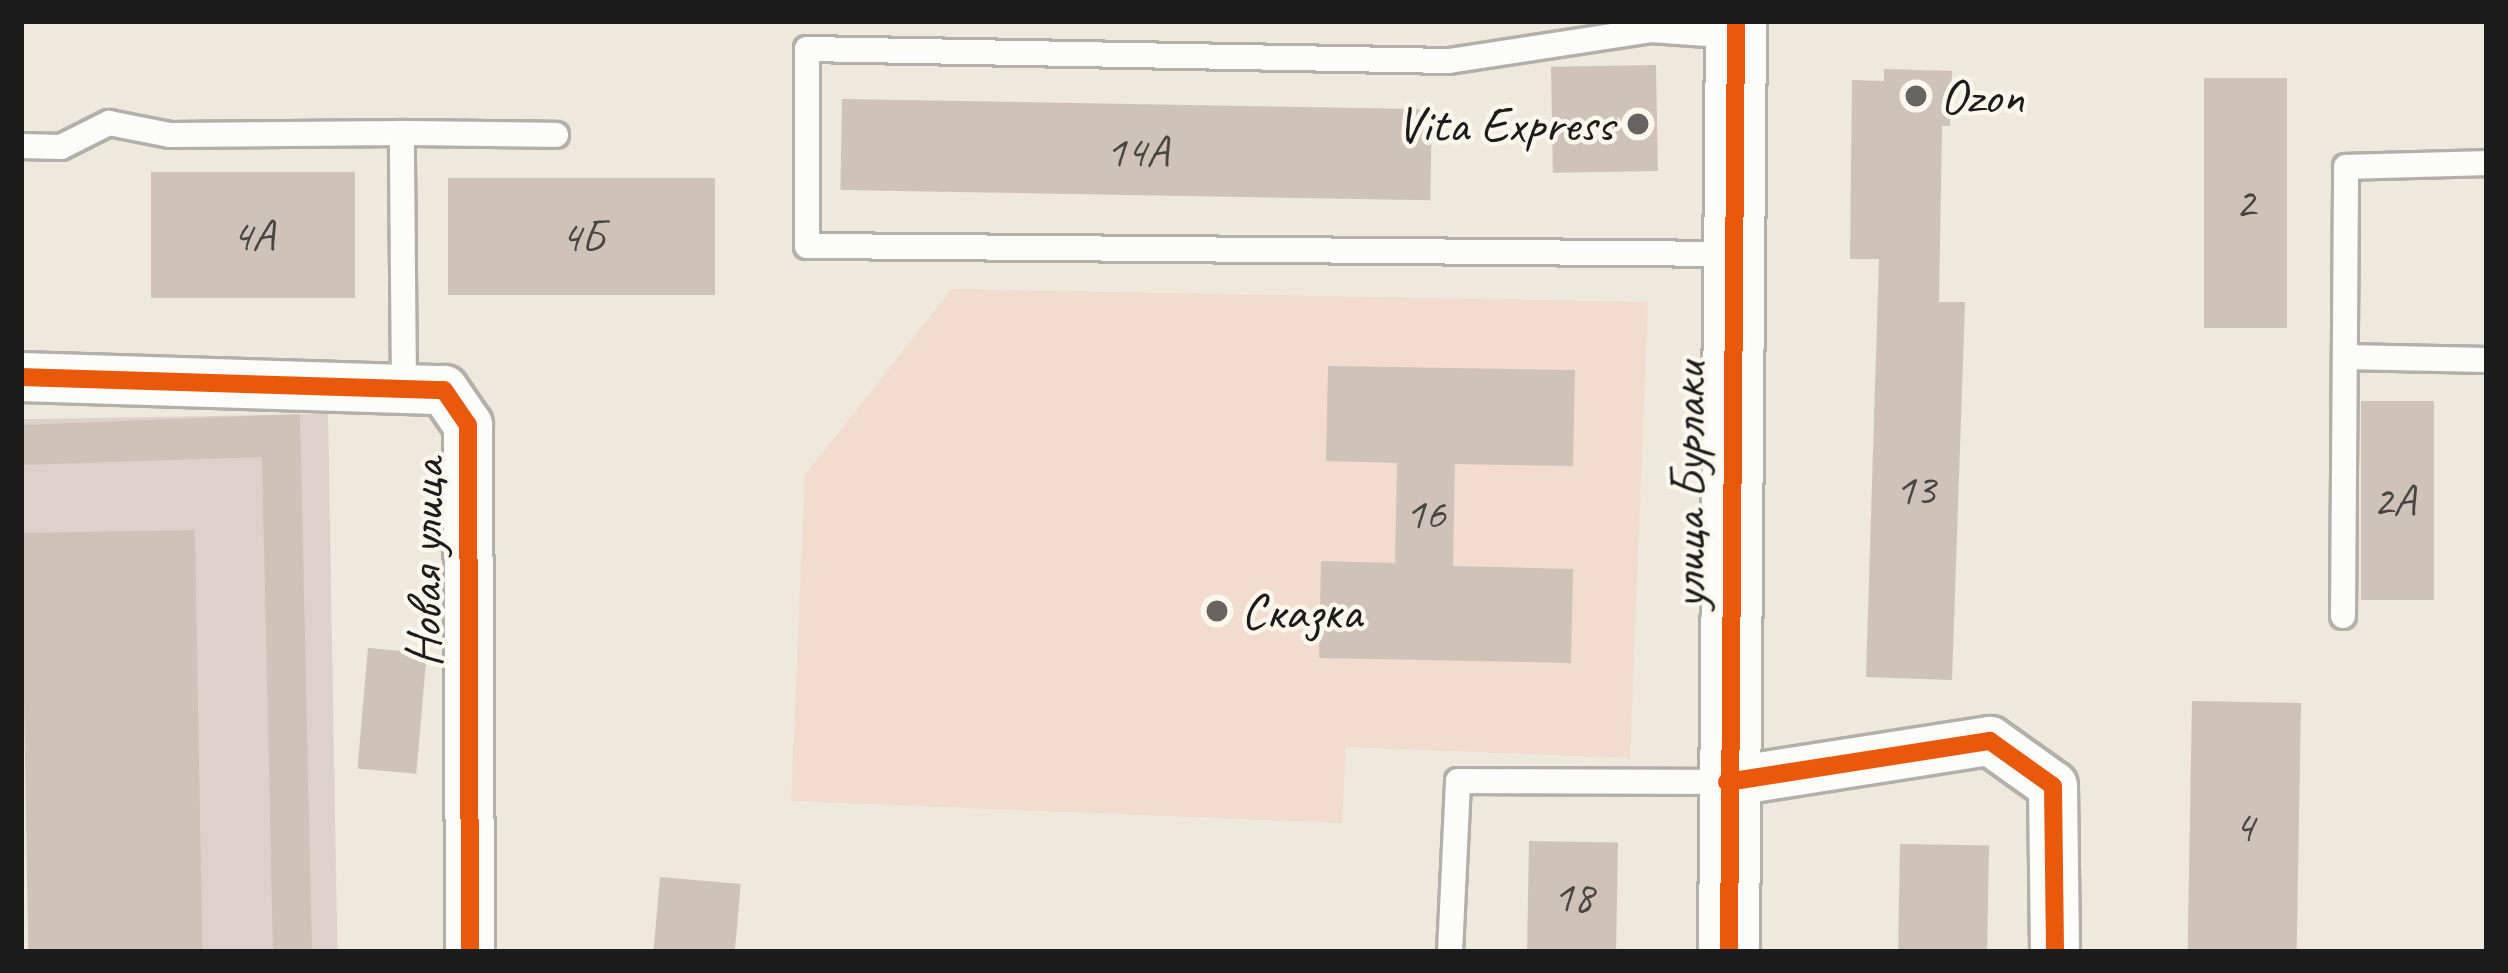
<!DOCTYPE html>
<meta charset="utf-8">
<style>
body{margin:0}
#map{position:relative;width:2508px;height:973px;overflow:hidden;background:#eee8dd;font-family:Caveat,sans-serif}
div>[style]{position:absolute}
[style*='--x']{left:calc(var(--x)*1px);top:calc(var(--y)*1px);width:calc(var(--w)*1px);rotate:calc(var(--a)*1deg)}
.built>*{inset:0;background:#f2dccf}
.industrial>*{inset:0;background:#ded1cc;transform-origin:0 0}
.building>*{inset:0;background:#cec2b9;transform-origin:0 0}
.roads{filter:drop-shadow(3px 0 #b3afa9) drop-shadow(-3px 0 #b3afa9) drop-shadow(0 3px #b3afa9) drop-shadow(0 -3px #b3afa9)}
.service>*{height:24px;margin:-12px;padding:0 12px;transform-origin:12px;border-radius:12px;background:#fcfcfa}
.minor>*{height:48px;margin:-24px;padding:0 24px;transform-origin:24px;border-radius:24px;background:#fcfcfa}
.tertiary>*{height:60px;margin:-30px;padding:0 30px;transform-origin:30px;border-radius:30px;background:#fcfcfa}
.cycleway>*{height:18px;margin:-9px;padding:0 9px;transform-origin:9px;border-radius:9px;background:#e8590c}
.dots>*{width:33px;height:33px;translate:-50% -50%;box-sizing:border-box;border:6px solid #fbf7ec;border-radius:50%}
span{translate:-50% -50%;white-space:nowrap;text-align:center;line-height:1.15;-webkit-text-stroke:9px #fbf7ec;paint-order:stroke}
.number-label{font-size:45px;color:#484643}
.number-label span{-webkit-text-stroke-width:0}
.poi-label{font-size:51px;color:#1c1c1c}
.left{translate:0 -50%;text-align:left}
.right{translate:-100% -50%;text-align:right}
.street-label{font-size:51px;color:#1c1c1c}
.frame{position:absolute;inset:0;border:24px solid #1c1c1c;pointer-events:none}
</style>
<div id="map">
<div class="built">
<div style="clip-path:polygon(952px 289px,1648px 302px,1630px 758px,1346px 747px,1342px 823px,791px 801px,805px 475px)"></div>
</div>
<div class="industrial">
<div style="left:328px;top:414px;width:538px;height:307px;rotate:89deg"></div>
</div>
<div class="building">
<div style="left:1656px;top:65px;width:106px;height:105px;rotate:89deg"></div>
<div style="clip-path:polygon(1884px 69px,1952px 71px,1950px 126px,1942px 126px,1939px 302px,1965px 302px,1952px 680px,1866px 677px,1879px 259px,1850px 259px,1852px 80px,1884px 81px)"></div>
<div style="left:2204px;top:78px;width:83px;height:250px"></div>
<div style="left:842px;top:99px;width:590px;height:91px;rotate:1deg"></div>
<div style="left:355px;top:172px;width:126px;height:204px;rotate:90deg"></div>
<div style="left:448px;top:178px;width:267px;height:117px"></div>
<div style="clip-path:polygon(1328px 366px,1575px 370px,1573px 466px,1455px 464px,1453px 566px,1573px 569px,1571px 663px,1319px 658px,1321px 561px,1395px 563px,1397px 463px,1326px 461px)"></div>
<div style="left:2361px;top:401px;width:73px;height:199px"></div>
<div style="clip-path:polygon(300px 414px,312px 952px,273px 952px,262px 457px,21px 465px,21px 425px)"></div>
<div style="left:195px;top:530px;width:422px;height:174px;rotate:89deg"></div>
<div style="left:368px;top:648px;width:59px;height:121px;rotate:5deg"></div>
<div style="left:2192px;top:701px;width:109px;height:251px;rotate:1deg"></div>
<div style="left:1529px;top:841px;width:89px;height:111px;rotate:1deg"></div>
<div style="left:1900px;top:844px;width:89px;height:108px;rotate:1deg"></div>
<div style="left:660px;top:877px;width:81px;height:75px;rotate:5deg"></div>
</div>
<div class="roads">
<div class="service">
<div style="--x:21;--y:146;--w:40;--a:1.4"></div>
<div style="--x:61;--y:147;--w:54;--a:-26.6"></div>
<div style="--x:109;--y:123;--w:62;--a:11.1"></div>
<div style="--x:170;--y:135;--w:232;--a:-0.5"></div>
<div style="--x:1731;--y:254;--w:924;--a:-179.5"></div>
<div style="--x:807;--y:246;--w:197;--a:-90"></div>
<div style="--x:807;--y:49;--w:642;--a:1.07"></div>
<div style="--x:1449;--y:61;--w:204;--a:-8.7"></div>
<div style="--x:1651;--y:30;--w:84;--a:4.1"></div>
<div style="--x:2345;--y:357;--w:142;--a:1.2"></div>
<div style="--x:404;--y:387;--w:254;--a:-90.5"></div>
<div style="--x:402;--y:133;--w:154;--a:0.7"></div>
<div style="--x:2343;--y:616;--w:449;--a:-89.6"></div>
<div style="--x:2346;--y:167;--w:141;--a:-1.6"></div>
<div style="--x:1450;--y:952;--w:171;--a:-87.3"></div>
<div style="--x:1458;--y:781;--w:269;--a:0.2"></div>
</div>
<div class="minor">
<div style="--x:21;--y:377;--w:423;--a:1.8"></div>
<div style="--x:444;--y:390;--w:42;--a:55.6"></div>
<div style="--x:468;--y:425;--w:527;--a:89.78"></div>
<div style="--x:1727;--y:782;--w:266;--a:-8.9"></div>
<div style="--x:1990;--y:741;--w:77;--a:35.5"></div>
<div style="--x:2053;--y:786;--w:166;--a:89.3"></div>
</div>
<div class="tertiary">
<div style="--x:1729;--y:952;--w:931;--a:-89.57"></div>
</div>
</div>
<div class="cycleway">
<div style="--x:21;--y:377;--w:423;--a:1.8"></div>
<div style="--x:444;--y:390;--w:42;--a:55.6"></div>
<div style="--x:468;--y:425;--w:527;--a:89.78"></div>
<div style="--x:1727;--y:782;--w:266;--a:-8.9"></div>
<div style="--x:1990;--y:741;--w:77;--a:35.5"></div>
<div style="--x:2053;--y:786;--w:166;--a:89.3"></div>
<div style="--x:1729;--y:952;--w:931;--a:-89.57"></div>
</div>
<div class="dots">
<div style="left:1916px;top:96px;background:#666360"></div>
<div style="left:1638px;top:124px;background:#666360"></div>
<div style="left:1217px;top:611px;background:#666360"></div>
</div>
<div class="number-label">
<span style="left:1137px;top:152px">14А</span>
<span style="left:2245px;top:203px">2</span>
<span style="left:253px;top:236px">4А</span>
<span style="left:582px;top:237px">4Б</span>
<span style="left:1915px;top:490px">13</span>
<span style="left:2394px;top:501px">2А</span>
<span style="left:1425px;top:514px">16</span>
<span style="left:2244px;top:827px">4</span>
<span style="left:1573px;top:897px">18</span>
</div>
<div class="poi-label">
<span class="left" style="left:1940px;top:96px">Ozon</span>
<span class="right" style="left:1614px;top:124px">Vita Express</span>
<span class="left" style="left:1241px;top:611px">Сказка</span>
</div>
<div class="street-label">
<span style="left:1688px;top:486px;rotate:-90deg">улица Бурлаки</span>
<span style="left:425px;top:563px;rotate:-89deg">Новая улица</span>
</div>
<div class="frame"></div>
</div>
